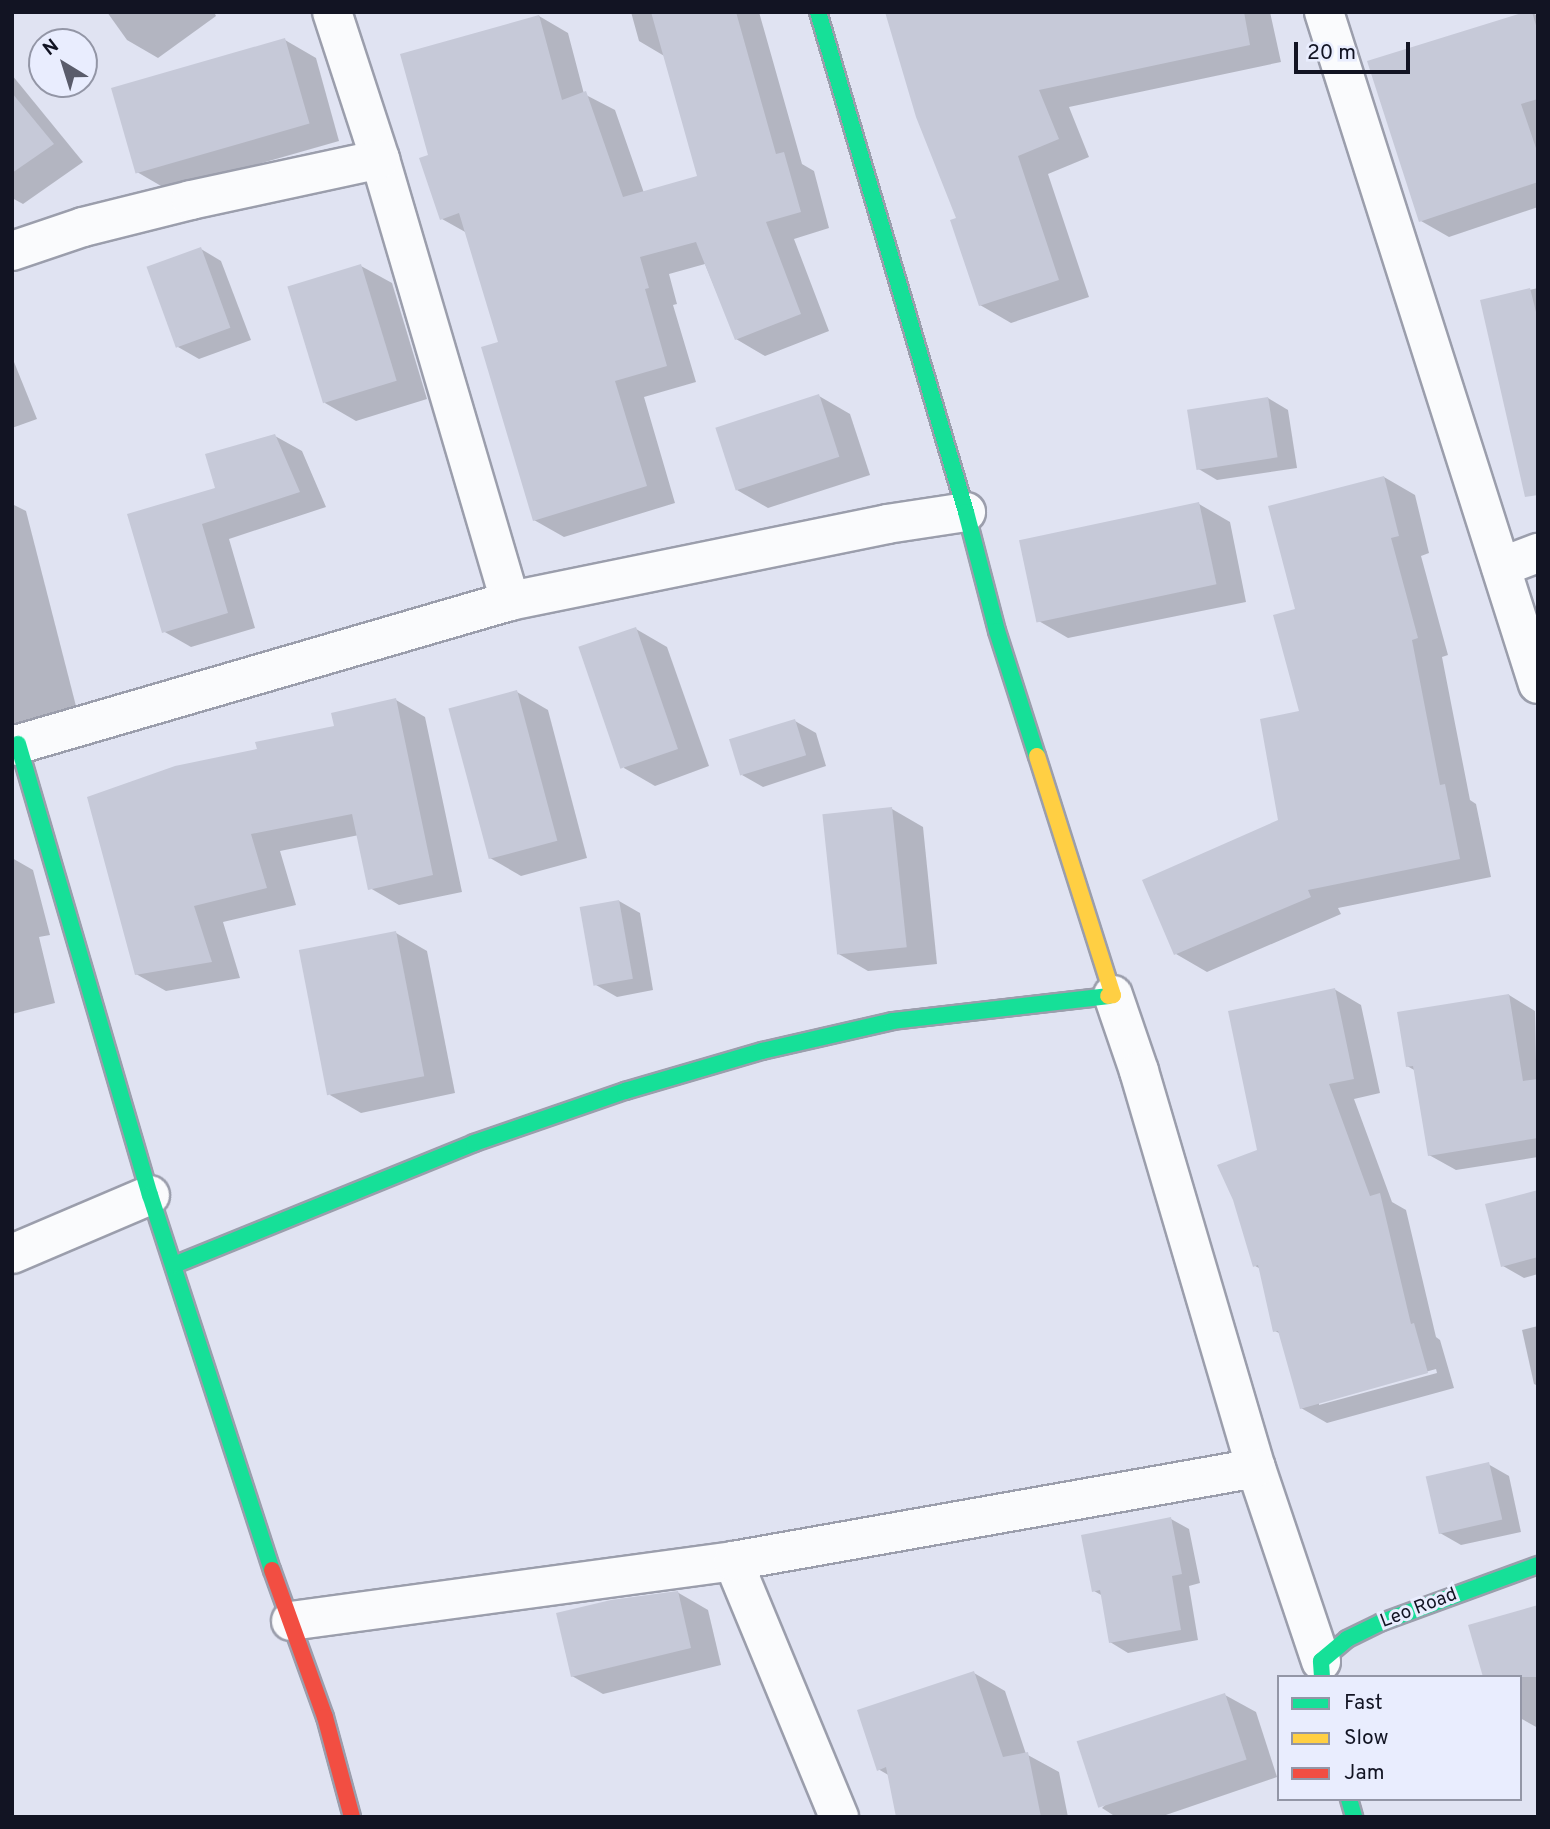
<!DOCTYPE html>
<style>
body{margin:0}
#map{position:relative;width:1550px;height:1829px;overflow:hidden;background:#e0e3f2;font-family:Overpass,sans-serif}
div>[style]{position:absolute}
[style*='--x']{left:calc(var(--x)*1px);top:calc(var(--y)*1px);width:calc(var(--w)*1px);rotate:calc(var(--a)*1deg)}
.shadow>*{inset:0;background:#0003}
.building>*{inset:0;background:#c6c9d8;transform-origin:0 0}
.roads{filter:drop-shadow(2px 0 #9b9eac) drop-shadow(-2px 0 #9b9eac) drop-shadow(0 2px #9b9eac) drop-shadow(0 -2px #9b9eac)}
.street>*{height:38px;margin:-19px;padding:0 19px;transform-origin:19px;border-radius:19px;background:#fafbfd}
.fast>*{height:16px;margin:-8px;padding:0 8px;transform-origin:8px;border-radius:8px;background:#16e098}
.slow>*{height:16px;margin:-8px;padding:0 8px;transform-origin:8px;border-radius:8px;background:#ffcf43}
.jam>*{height:16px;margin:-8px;padding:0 8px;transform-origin:8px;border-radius:8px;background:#f24e42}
span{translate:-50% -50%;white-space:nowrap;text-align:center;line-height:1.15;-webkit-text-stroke:6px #e9edfe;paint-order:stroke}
.street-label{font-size:19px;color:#121423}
.frame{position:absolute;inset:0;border:14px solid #121423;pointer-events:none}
.legend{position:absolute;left:1277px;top:1675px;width:245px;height:126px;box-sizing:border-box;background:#e9edfe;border:2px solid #9396a6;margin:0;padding:9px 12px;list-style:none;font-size:21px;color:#121423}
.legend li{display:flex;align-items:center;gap:14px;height:35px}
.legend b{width:35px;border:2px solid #9396a6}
.north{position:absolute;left:28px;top:28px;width:70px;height:70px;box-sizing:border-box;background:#e9edfe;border:2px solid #9396a6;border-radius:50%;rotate:322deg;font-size:19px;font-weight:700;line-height:28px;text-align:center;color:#121423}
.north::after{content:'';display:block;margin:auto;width:24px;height:32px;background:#5a5c6b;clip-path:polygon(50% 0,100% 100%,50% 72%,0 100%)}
.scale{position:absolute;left:1294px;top:42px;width:116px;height:32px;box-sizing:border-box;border:4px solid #121423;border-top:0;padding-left:9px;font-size:21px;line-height:24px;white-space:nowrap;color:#121423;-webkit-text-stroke:5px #e9edfe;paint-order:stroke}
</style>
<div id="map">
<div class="shadow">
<div style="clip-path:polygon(107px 12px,214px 12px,216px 16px,158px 58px,127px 40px)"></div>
<div style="clip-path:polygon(631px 12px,759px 12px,802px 164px,814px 171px,829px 228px,794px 239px,829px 331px,765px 356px,736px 339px,705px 264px,669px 274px,677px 304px,673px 305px,696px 382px,644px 397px,675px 503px,564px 537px,534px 520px,500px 343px,467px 233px,442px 219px,430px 156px,539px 16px,568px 33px,584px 94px,615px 110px,644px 193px,700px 177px,666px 57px,639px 41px)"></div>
<div style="clip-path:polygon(887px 12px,1270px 12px,1281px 62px,1069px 107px,1089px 157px,1048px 174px,1089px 297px,1011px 323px,980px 305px,958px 219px)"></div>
<div style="clip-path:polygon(1531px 12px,1538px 16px,1538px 207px,1449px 237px,1421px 221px)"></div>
<div style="clip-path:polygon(285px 40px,316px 58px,339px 141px,168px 190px,137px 172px)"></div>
<div style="clip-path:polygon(12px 75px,83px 162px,23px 204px,12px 198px)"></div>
<div style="clip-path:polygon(201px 249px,221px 261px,251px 340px,199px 359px,178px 347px)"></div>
<div style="clip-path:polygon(361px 266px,392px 283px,427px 399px,356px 421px,325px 403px)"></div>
<div style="clip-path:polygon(1538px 288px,1538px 461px,1482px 301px)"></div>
<div style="clip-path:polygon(12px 357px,37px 419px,12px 428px)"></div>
<div style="clip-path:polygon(819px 396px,850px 414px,870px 475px,768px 508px,737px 490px)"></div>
<div style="clip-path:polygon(1268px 398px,1288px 410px,1297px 468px,1217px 480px,1197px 468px)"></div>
<div style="clip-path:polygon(275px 436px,302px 451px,326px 507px,229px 539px,255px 628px,191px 647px,163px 631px,129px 515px,217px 489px)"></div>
<div style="clip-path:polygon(1384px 477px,1415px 495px,1429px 553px,1421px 556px,1448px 655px,1442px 657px,1470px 800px,1476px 804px,1491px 877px,1338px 908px,1341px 914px,1207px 972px,1176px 954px,1280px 821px,1302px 712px,1297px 610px)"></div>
<div style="clip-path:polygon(12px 504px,26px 511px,77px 710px,12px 728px)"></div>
<div style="clip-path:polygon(1199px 504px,1230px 522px,1246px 602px,1068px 638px,1037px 620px)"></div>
<div style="clip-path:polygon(636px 629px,667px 647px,709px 766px,655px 786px,624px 768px)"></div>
<div style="clip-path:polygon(517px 692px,548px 710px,587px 858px,521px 876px,490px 858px)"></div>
<div style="clip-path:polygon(396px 700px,425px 717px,462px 892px,399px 905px,370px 888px,359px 835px,280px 851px,296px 905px,223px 922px,240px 978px,166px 991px,136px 974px,259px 750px,336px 727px)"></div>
<div style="clip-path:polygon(795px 721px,816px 733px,826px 766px,763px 787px,742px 775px)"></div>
<div style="clip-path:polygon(892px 809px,923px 827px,937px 964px,868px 971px,837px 953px)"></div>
<div style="clip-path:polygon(12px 858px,33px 870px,50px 935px,39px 937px,55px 1003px,12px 1014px)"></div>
<div style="clip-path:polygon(619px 901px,640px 913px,653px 990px,617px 997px,596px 985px)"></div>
<div style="clip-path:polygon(396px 933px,427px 951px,455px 1093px,361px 1113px,330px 1095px)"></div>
<div style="clip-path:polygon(evenodd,1334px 989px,1361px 1005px,1380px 1093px,1354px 1099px,1392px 1202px,1406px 1210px,1436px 1337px,1440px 1340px,1454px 1388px,1327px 1423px,1301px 1408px,1281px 1334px,1275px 1331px,1261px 1269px,1255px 1266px,1259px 1152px,1334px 989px,1436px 1369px,1437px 1373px,1319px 1405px,1319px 1402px,1436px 1369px)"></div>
<div style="clip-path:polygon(1509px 995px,1535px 1011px,1538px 1157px,1456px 1170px,1429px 1155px,1416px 1071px,1407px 1066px)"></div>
<div style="clip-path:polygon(1538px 1192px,1538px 1274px,1524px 1278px,1503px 1266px)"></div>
<div style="clip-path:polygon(1538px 1326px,1538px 1386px,1534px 1384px,1522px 1330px)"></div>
<div style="clip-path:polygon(1488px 1464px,1509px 1476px,1521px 1532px,1461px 1545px,1440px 1533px)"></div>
<div style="clip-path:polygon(1171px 1519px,1189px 1529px,1200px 1583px,1189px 1586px,1198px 1640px,1128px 1653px,1110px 1642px,1103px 1596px,1094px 1591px)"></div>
<div style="clip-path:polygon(677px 1592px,708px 1610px,721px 1665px,603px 1694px,572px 1676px)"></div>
<div style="clip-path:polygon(1538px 1607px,1538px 1728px,1520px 1718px,1520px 1677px)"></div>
<div style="clip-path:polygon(974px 1673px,1005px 1691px,1026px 1754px,1059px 1772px,1068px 1817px,898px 1817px,890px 1776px,878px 1769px)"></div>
<div style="clip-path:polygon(1225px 1695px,1256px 1712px,1277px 1777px,1160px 1817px,1116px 1817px,1102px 1808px)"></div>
</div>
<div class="building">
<div style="clip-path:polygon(651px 12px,736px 12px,776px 154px,784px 152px,801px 212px,766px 222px,801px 314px,735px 340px,696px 242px,640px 257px,649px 288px,645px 289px,667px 366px,615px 381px,647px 486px,533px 521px,481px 347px,498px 342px,459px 213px,440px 220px,419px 158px,428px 155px,400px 54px,539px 15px,562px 100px,586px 91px,623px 197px,697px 176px)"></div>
<div style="clip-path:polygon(885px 12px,1244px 12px,1250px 45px,1039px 90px,1059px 139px,1018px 156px,1059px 280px,979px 306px,950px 220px,956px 218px,916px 117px)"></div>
<div style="clip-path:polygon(1525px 12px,1532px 12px,1538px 32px,1538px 99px,1521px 104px,1538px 154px,1538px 182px,1419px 222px,1367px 61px)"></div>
<div style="left:285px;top:38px;width:89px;height:181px;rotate:74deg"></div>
<div style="clip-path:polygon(12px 93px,54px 144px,12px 173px)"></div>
<div style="left:201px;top:247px;width:86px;height:58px;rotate:70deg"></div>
<div style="left:361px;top:264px;width:122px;height:77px;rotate:73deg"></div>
<div style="clip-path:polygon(1530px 288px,1538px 320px,1538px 495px,1525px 497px,1480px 300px)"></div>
<div style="left:819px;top:394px;width:66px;height:109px;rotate:72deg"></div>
<div style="left:1268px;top:397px;width:61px;height:82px;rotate:81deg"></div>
<div style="clip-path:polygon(275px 434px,300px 492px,202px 524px,228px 613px,162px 633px,127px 514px,215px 488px,205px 454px)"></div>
<div style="clip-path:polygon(1384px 476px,1399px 536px,1391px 538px,1418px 638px,1412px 640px,1440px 785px,1445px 784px,1460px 859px,1308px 890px,1311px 897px,1174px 955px,1142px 880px,1278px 820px,1260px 719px,1299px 711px,1273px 615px,1295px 609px,1268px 506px)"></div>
<div style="left:1199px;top:502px;width:84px;height:184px;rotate:78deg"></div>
<div style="left:636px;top:627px;width:129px;height:61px;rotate:71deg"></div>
<div style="left:517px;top:690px;width:156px;height:71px;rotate:75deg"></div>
<div style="clip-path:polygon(396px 698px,433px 875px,368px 890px,352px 814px,251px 834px,267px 888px,194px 906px,212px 962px,135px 975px,87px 797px,175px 766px,257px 749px,255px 742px,334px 726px,331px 713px)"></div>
<div style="left:795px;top:719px;width:38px;height:69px;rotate:73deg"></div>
<div style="left:892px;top:807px;width:141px;height:70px;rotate:84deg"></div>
<div style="left:619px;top:900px;width:80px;height:40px;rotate:80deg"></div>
<div style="left:396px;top:931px;width:148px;height:99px;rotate:79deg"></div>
<div style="clip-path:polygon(1335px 988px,1354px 1079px,1329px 1084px,1370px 1196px,1380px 1193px,1411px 1324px,1414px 1323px,1428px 1373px,1300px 1409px,1278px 1331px,1273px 1332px,1258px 1265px,1253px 1267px,1233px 1200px,1217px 1165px,1257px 1150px,1228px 1011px)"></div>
<div style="clip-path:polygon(1509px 994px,1523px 1081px,1538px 1079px,1538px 1138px,1428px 1156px,1413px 1066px,1406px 1067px,1397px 1012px)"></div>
<div style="clip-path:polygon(1538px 1190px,1538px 1257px,1501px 1267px,1485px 1204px)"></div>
<div style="left:1489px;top:1462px;width:59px;height:65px;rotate:77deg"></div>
<div style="clip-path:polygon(1171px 1517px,1182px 1574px,1172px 1576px,1181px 1630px,1109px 1643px,1100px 1590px,1092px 1592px,1081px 1535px)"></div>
<div style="clip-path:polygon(678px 1591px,691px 1648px,571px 1677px,556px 1613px,611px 1600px)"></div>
<div style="clip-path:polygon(1538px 1605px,1538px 1677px,1483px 1677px,1468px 1625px)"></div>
<div style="clip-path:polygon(974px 1671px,1003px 1757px,1028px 1752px,1041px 1817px,896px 1817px,886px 1767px,877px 1771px,857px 1710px)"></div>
<div style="left:1225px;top:1693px;width:70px;height:156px;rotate:72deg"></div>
</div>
<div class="roads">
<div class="street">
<div style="--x:332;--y:12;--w:155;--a:71.9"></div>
<div style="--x:380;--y:159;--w:461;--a:73.6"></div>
<div style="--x:1324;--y:12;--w:705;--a:72.34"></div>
<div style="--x:12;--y:251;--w:75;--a:-18.7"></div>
<div style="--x:83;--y:227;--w:111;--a:-14"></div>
<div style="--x:191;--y:200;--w:193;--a:-12.2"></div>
<div style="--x:1501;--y:567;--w:40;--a:-21"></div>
<div style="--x:12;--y:746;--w:519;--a:-16.23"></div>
<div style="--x:510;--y:601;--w:385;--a:-11.5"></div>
<div style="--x:887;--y:524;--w:80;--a:-8.6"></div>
<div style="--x:1113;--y:995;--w:80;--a:71.1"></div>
<div style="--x:1139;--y:1071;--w:414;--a:73.6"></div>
<div style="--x:1256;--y:1468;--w:204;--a:71.4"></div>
<div style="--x:12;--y:1254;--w:150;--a:-23.1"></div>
<div style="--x:733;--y:1561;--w:277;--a:67.5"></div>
<div style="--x:291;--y:1621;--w:446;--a:-7.7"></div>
<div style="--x:733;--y:1561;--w:531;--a:-10.08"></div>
</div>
<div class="fast">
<div style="--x:818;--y:12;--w:521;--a:73.51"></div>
<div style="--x:966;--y:512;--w:123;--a:75.4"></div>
<div style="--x:997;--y:631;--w:131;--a:72.3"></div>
<div style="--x:18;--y:744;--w:470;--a:73.7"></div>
<div style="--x:150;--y:1195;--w:394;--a:72"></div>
<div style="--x:174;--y:1265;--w:324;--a:-22.1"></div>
<div style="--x:474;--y:1143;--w:160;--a:-19"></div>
<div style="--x:625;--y:1091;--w:143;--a:-16.3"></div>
<div style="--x:762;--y:1051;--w:134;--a:-12.9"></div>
<div style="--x:893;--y:1021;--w:216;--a:-6.6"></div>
<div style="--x:1322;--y:1677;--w:16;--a:-94"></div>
<div style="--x:1321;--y:1661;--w:34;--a:-40"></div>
<div style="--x:1347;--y:1639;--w:39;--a:-26"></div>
<div style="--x:1382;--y:1622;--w:166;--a:-20.1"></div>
<div style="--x:1349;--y:1799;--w:19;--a:74"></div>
</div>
<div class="slow">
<div style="--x:1037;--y:756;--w:251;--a:72.4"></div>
<div style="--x:1113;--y:995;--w:5;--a:169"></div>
</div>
<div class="jam">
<div style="--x:272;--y:1570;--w:156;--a:70.2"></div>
<div style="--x:325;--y:1717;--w:104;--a:74.9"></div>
</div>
</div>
<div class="street-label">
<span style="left:1419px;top:1609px;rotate:-21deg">Leo Road</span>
</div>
<div class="frame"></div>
<ul class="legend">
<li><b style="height:9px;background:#16e098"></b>Fast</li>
<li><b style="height:9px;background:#ffcf43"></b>Slow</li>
<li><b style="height:9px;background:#f24e42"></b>Jam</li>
</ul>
<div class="north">N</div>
<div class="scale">20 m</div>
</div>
